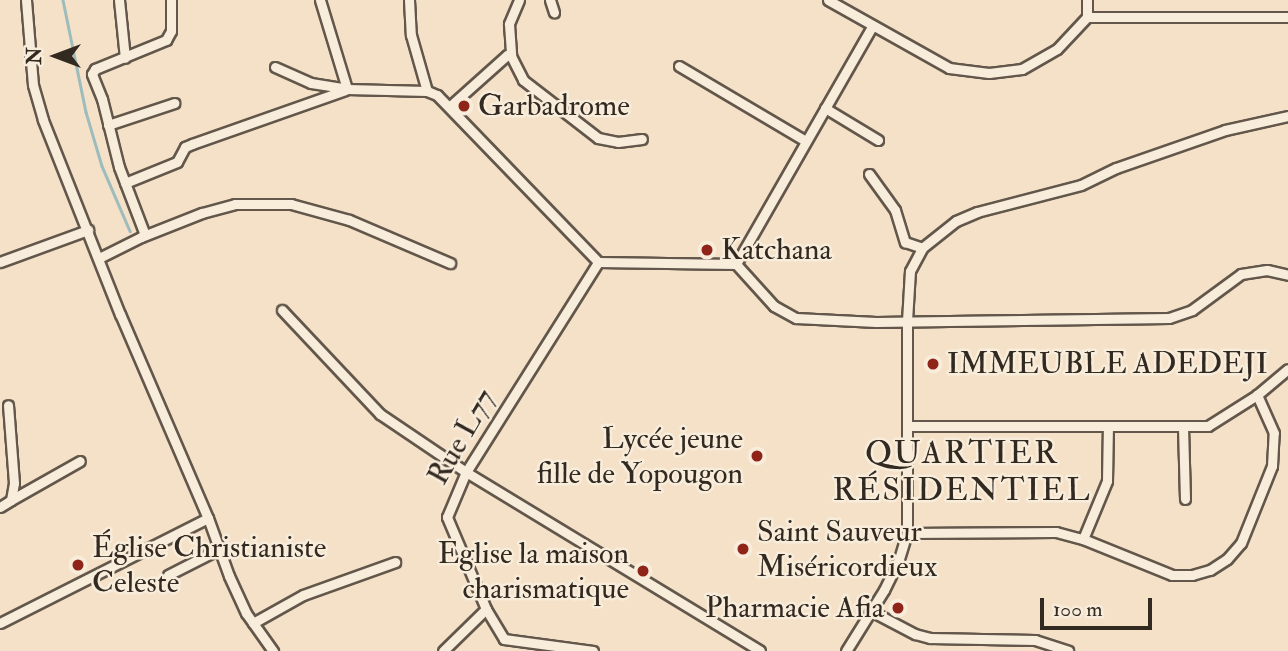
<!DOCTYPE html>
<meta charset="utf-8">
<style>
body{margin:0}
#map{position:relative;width:1288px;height:651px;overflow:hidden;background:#f4e1c8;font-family:"IM FELL Double Pica",serif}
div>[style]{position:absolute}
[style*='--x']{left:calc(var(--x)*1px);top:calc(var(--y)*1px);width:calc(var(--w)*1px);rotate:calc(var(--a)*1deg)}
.stream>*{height:2.5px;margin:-1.25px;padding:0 1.25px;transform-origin:1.25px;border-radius:1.25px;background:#9dbcbc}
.roads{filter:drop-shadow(2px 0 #62574a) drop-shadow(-2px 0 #62574a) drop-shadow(0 2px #62574a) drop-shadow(0 -2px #62574a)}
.minor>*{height:9px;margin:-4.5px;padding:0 4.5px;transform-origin:4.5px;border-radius:4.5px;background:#f8ecdb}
.dots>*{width:19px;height:19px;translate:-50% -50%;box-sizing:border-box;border:4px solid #f8ecdb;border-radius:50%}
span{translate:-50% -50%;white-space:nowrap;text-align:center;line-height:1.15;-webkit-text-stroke:5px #f8ecdb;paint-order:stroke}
.poi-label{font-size:30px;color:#322920}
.left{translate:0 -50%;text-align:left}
.right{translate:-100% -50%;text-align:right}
.street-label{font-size:30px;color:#322920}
.neighbourhood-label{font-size:32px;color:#322920;letter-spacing:2px}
.north{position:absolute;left:21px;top:21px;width:70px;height:70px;-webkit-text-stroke:5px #f8ecdb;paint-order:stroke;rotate:270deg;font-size:19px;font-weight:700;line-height:28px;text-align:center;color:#322920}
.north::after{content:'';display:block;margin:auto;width:24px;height:32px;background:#322920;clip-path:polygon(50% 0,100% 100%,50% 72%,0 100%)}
.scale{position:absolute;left:1040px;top:598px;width:112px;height:32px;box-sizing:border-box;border:4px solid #322920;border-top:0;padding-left:9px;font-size:21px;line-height:24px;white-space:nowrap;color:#322920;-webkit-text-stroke:5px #f8ecdb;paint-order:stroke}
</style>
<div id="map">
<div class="stream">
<div style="--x:63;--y:0;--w:114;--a:78.4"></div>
<div style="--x:86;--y:112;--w:56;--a:73.5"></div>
<div style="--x:102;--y:166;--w:71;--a:66.7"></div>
</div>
<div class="roads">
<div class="minor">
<div style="--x:26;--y:0;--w:85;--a:85.3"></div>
<div style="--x:33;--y:85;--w:36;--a:74"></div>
<div style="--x:43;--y:120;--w:209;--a:68.4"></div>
<div style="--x:120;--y:314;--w:222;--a:66.7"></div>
<div style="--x:208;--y:518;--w:62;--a:70.1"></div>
<div style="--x:229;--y:576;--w:41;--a:65.3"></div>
<div style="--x:246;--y:613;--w:47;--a:54.6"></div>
<div style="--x:119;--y:0;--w:58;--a:84.1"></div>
<div style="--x:320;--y:0;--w:93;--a:73.1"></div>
<div style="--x:409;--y:0;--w:35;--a:87"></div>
<div style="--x:411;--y:35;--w:58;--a:74.1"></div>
<div style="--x:519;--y:0;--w:26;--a:113"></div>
<div style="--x:509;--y:24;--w:32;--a:86"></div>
<div style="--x:511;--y:56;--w:27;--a:63"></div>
<div style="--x:523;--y:80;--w:95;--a:37.7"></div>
<div style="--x:598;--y:138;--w:20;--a:11"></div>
<div style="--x:618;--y:142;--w:24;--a:-7"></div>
<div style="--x:550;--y:0;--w:13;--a:72"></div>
<div style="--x:828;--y:0;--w:139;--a:29.3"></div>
<div style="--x:949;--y:68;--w:40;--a:7.1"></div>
<div style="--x:989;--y:73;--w:33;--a:-7"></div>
<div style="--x:1022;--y:69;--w:40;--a:-29.7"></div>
<div style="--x:1057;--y:49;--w:44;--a:-46.8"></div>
<div style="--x:1087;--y:17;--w:17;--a:-90"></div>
<div style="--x:1087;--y:17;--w:201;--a:0"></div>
<div style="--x:679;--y:66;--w:147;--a:30.6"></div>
<div style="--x:275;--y:67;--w:39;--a:24"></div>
<div style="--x:311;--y:83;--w:36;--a:9"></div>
<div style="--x:347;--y:89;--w:80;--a:1.4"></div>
<div style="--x:427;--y:91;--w:11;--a:22"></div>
<div style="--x:437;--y:95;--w:232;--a:46"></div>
<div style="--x:598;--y:262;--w:138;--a:0.8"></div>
<div style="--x:736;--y:264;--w:57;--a:47.9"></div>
<div style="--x:774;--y:306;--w:25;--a:29"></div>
<div style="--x:796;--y:318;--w:80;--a:2.9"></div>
<div style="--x:876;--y:322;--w:293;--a:-0.8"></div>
<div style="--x:1169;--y:318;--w:24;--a:-19"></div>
<div style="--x:1192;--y:310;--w:61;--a:-36.3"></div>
<div style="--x:1241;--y:274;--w:26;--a:-9"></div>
<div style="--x:1267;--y:270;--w:22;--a:13"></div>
<div style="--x:450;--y:106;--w:76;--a:-41.8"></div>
<div style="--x:507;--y:55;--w:4;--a:14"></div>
<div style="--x:825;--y:108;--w:62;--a:31.1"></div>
<div style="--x:108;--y:125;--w:70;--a:-18.4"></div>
<div style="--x:869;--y:174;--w:44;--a:54.2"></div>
<div style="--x:895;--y:210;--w:34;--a:73"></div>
<div style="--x:905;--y:242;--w:18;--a:19"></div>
<div style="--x:125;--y:183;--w:56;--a:-22"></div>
<div style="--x:177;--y:162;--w:17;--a:-62"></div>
<div style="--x:185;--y:147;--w:8;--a:-23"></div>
<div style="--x:192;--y:144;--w:162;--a:-19.4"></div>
<div style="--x:145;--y:235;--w:73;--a:-110.9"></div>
<div style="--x:119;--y:167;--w:70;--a:-104"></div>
<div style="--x:102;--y:99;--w:27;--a:-112"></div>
<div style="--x:92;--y:74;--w:6;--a:-59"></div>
<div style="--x:95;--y:69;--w:77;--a:-22.2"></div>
<div style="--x:166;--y:40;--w:10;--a:-61"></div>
<div style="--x:171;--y:31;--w:31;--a:-90"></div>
<div style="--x:99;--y:258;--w:47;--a:-26.6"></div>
<div style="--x:141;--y:237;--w:66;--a:-21.5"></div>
<div style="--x:202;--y:213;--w:34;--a:-15"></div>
<div style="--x:235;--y:204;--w:56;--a:0"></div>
<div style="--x:291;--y:204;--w:60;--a:15.4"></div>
<div style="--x:349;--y:220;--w:110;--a:23.1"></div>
<div style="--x:0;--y:262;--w:94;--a:-20"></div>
<div style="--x:736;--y:264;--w:275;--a:-60.2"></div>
<div style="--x:282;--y:310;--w:143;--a:46.7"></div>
<div style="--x:380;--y:414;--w:104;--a:34"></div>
<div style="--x:466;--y:472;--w:344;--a:31.3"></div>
<div style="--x:907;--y:426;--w:301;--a:0"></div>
<div style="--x:1208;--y:426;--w:58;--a:-32.3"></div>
<div style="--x:1257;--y:395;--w:40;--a:-40"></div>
<div style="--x:1183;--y:427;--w:72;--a:88.4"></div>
<div style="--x:11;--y:500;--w:79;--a:-29.5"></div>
<div style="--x:0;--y:507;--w:13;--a:-32"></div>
<div style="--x:11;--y:500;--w:17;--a:-80"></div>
<div style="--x:14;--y:483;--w:78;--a:-94.4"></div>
<div style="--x:907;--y:533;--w:149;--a:-0.4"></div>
<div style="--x:1056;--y:532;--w:28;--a:15"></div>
<div style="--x:1083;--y:539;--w:96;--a:22"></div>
<div style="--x:1172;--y:575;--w:20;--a:0"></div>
<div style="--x:1192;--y:575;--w:19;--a:-16"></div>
<div style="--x:1210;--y:570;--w:20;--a:-33"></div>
<div style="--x:1227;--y:559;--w:21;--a:-49"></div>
<div style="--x:1241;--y:543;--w:83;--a:-68.1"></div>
<div style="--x:1272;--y:466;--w:33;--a:-87"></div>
<div style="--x:1274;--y:433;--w:42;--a:-114.1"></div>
<div style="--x:1083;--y:539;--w:63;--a:-67.5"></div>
<div style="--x:1107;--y:481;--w:55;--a:-89"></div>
<div style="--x:168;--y:575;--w:57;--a:-27"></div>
<div style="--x:871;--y:611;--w:50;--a:27.6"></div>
<div style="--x:915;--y:634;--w:16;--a:15"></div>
<div style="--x:930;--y:638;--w:105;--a:1.1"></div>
<div style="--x:1035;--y:640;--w:35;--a:18"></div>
<div style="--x:0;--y:623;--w:233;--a:-26.8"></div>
<div style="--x:253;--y:623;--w:57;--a:-29.2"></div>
<div style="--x:303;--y:595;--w:98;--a:-19.7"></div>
<div style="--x:443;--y:651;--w:60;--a:-44.3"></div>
<div style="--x:593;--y:651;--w:90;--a:-172.3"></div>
<div style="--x:504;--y:639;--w:35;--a:-121"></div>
<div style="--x:486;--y:609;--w:100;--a:-113"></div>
<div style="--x:447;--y:517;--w:49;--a:-67.1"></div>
<div style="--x:466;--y:472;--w:248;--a:-57.8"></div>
<div style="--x:846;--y:651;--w:72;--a:-58.1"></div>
<div style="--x:884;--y:590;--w:34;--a:-64"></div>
<div style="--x:899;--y:559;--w:27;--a:-73"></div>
<div style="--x:907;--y:533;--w:212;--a:-90"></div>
<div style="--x:907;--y:321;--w:50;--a:-86.6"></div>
<div style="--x:910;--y:271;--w:26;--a:-62"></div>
<div style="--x:922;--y:248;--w:43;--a:-38.5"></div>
<div style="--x:956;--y:221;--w:23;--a:-23"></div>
<div style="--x:977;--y:212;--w:107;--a:-14.6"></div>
<div style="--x:1081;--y:185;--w:39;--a:-26"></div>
<div style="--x:1116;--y:168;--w:115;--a:-19.2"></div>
<div style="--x:1225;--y:130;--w:65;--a:-12.5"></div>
</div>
</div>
<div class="dots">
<div style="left:464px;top:106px;background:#8f2418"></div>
<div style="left:707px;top:250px;background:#8f2418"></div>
<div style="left:933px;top:364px;background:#8f2418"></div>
<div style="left:757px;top:456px;background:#8f2418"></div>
<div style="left:743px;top:549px;background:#8f2418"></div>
<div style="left:78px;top:565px;background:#8f2418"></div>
<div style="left:643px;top:571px;background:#8f2418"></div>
<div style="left:898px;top:608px;background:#8f2418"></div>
</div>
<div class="poi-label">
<span class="left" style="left:478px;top:106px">Garbadrome</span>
<span class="left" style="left:721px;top:250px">Katchana</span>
<span class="left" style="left:947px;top:364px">IMMEUBLE ADEDEJI</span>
<span class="right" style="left:743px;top:456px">Lycée jeune<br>fille de Yopougon</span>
<span class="left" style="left:757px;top:549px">Saint Sauveur<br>Miséricordieux</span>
<span class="left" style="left:92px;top:565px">Église Christianiste<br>Celeste</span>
<span class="right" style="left:629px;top:571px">Eglise la maison<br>charismatique</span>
<span class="right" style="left:884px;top:608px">Pharmacie Afia</span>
</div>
<div class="street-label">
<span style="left:462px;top:437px;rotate:-60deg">Rue L77</span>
</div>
<div class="neighbourhood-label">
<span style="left:962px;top:472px">QUARTIER<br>RÉSIDENTIEL</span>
</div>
<div class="north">N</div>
<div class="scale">100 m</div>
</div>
